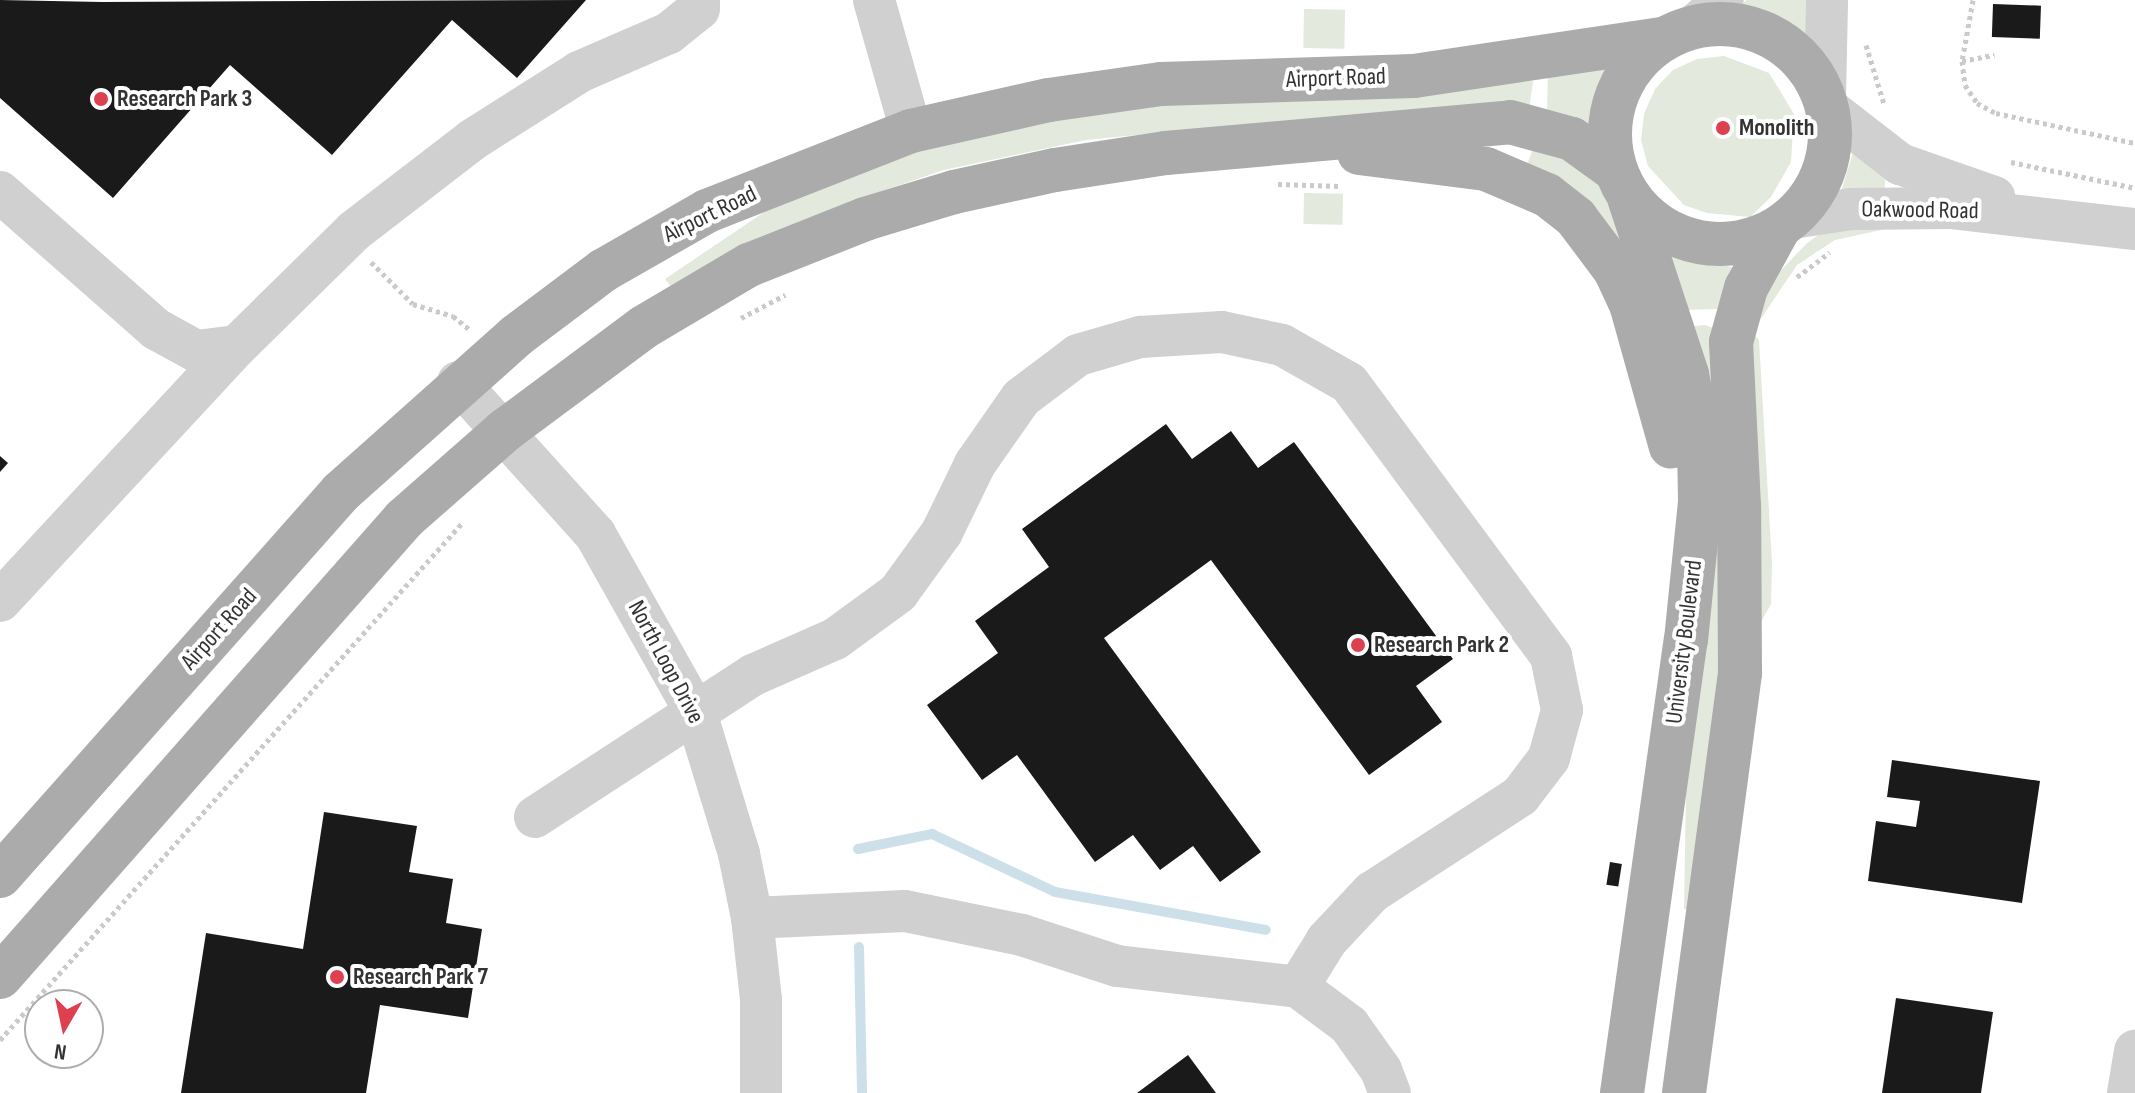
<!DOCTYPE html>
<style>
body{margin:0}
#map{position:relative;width:2135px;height:1093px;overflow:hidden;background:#fff;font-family:"Sofia Sans Condensed",sans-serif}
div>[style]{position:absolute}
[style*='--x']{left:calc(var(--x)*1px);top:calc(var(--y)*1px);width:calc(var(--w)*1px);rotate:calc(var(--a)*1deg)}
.green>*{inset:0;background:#e3e9dd;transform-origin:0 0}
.stream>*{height:10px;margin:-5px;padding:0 5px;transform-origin:5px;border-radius:5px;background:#cde0ea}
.building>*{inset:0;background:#1a1a1a;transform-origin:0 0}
.path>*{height:5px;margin-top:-2.5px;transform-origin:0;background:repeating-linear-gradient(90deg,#cacaca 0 4px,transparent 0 8px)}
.minor>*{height:42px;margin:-21px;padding:0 21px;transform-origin:21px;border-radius:21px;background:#d0d0d0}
.major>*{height:44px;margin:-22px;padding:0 22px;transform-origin:22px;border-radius:22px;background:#ababab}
.major>.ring{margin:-22px;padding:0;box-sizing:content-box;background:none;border:44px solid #ababab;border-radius:50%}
.dots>*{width:22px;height:22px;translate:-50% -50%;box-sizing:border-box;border:4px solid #fff;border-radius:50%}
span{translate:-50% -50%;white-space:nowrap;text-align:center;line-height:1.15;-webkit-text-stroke:8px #fff;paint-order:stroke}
.street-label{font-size:24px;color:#333}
.poi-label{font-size:24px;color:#333;font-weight:700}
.left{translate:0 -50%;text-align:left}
.north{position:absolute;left:24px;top:989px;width:80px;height:80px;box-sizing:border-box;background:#fff;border:2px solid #adadad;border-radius:50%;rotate:189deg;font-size:22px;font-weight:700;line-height:32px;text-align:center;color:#333}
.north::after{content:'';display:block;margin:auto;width:28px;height:36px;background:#dd4150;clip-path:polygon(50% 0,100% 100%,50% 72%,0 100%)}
</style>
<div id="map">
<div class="green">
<div style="clip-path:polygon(1746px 0,1814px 0,1811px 36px,1800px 41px,1743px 13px,1740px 8px)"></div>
<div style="left:1304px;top:9px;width:41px;height:39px;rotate:1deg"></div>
<div style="clip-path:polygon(1724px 56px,1769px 73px,1794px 114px,1791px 162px,1771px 197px,1750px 217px,1707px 213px,1684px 205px,1648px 166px,1641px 140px,1644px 114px,1655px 89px,1673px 70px,1697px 59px)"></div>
<div style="clip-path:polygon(1609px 62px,1614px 70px,1595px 135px,1547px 115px,1548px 70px)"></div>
<div style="clip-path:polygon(1533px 81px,1529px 110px,1178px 131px,1086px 140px,944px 170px,859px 199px,672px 288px,665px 279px,779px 202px,862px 168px,974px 135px,1088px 114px,1205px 101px)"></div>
<div style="clip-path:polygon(1536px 141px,1597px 177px,1609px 192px,1643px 273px,1525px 170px)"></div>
<div style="clip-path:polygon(1854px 149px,1886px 173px,1884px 193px,1841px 192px)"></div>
<div style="left:1304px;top:193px;width:39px;height:31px;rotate:1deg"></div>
<div style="clip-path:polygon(1887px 219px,1881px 230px,1835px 240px,1797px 265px,1760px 320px,1770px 282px,1806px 244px,1821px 233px)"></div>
<div style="clip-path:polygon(1675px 251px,1734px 268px,1717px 309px,1683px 310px,1668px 258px)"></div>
<div style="clip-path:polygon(1705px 325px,1713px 328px,1725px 562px,1717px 709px,1690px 910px,1684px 909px,1694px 326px)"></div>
<div style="clip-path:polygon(1753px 333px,1759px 340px,1772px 563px,1771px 604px,1761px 622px,1761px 524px,1749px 368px)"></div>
</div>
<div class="stream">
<div style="--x:858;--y:849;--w:76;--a:-11.5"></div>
<div style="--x:932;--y:834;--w:136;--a:25.2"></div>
<div style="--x:1055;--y:892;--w:214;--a:10.2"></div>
<div style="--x:859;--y:947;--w:146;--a:88.8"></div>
</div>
<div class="building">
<div style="clip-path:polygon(0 0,102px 2px,586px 0,517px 78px,452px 20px,332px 155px,230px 65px,113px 198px,0 98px)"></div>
<div style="left:1993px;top:4px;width:48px;height:33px;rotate:2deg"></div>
<div style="clip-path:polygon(1166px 424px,1192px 459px,1231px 431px,1258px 468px,1294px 442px,1453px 659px,1416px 686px,1442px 722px,1369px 775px,1211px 560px,1104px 638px,1261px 852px,1220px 882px,1193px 846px,1160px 870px,1133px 835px,1095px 862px,1017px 755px,982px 780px,927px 705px,998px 653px,975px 621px,1049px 567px,1022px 529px)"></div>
<div style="clip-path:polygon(0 456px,8px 463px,0 472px)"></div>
<div style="clip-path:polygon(1892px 760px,2040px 781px,2022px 903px,1868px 881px,1876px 821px,1916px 827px,1920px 801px,1887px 797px)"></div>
<div style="clip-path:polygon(324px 812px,417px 826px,409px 872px,453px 879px,446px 923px,482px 929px,468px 1018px,380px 1005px,366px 1093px,181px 1093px,206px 933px,303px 949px)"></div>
<div style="left:1610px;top:862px;width:12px;height:23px;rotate:9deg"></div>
<div style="clip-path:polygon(1896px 998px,1993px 1012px,1981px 1093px,1882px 1093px)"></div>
<div style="clip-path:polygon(1188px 1055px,1216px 1093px,1137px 1093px)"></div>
</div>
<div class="path">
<div style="--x:1973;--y:0;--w:62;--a:100.2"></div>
<div style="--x:1962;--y:61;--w:24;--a:83"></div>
<div style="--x:1965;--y:85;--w:22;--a:56"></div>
<div style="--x:1977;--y:103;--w:21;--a:28"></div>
<div style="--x:1996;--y:113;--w:142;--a:12.2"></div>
<div style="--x:1866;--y:45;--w:62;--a:73"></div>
<div style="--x:1962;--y:61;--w:33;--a:-11"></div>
<div style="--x:2011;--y:162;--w:127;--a:11.8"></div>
<div style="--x:1278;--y:184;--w:62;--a:1.8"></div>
<div style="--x:371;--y:262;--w:59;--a:45"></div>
<div style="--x:413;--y:304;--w:42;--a:16.7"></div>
<div style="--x:453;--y:316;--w:21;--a:39"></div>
<div style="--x:1797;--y:277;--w:41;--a:-37.1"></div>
<div style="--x:741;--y:318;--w:50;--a:-27.6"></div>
<div style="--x:0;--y:1040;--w:695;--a:-48.21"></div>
</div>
<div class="minor">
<div style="--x:874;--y:0;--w:136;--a:74.2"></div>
<div style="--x:1693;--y:27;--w:40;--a:-42"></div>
<div style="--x:1825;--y:98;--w:98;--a:-88.8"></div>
<div style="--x:1829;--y:109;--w:90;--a:37.8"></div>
<div style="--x:1900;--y:164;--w:100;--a:19.3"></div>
<div style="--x:0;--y:192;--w:208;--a:41.3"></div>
<div style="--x:156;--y:329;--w:46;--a:28.8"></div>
<div style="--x:196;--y:351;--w:41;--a:-7"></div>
<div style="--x:237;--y:346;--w:164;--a:-44.5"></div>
<div style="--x:354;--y:231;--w:149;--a:-37.6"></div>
<div style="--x:472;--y:140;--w:127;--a:-32.4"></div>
<div style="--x:579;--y:72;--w:98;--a:-23.4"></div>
<div style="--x:669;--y:33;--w:38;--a:-39"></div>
<div style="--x:699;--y:9;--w:9;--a:-90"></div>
<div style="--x:1792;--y:218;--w:60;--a:-8.7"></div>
<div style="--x:1851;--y:209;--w:99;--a:-0.6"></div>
<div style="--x:1950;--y:208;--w:186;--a:6.5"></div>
<div style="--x:458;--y:382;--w:205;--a:48"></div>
<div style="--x:595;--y:534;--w:206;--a:60.6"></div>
<div style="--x:696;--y:713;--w:147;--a:73"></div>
<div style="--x:739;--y:854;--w:65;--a:78.5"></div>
<div style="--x:752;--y:918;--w:82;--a:83.7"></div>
<div style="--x:761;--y:1000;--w:93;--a:90"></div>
<div style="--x:0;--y:601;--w:348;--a:-47.1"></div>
<div style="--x:535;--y:817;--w:260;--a:-33.1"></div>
<div style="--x:753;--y:675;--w:90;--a:-23.7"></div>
<div style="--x:835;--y:639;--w:78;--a:-36.1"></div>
<div style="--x:898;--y:593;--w:75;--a:-54.2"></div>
<div style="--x:942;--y:532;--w:76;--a:-64.1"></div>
<div style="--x:975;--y:464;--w:80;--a:-55.1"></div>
<div style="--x:1021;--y:398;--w:71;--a:-37"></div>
<div style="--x:1078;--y:355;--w:65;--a:-16.2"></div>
<div style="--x:1140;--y:337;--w:82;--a:-3.5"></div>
<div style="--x:1222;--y:332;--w:61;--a:12.2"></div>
<div style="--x:1282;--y:345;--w:77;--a:29.6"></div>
<div style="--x:1349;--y:383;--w:340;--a:53.5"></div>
<div style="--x:1551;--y:656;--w:55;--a:78.5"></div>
<div style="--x:1562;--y:710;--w:50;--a:105.2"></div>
<div style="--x:1549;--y:758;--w:48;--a:127.3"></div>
<div style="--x:1520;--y:796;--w:176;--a:147"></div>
<div style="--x:1372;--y:892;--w:66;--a:133.2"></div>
<div style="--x:1327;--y:940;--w:55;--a:121.7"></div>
<div style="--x:752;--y:918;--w:153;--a:-2.6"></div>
<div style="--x:905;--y:911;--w:119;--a:11.6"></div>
<div style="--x:1022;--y:935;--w:100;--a:18.1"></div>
<div style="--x:1117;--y:966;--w:182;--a:6.6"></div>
<div style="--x:1298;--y:987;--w:64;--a:36.7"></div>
<div style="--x:1349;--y:1025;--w:55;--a:54.6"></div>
<div style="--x:1381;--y:1070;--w:25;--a:69"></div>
<div style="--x:2128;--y:1093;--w:43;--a:-80.5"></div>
</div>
<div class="major">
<div class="ring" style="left:1610px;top:24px;width:176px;height:176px"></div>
<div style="--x:1359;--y:153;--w:128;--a:7.2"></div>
<div style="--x:1486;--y:169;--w:66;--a:23.1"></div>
<div style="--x:1547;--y:195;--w:37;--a:38"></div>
<div style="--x:1576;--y:218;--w:65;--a:53.1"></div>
<div style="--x:1615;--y:270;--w:38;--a:65"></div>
<div style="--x:1631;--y:304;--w:148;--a:74.4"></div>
<div style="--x:0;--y:876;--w:514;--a:-48.39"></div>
<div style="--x:341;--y:492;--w:234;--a:-41.7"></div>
<div style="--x:516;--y:336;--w:110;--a:-36.9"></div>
<div style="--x:604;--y:270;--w:119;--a:-29.8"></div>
<div style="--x:707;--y:211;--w:219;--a:-21.4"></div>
<div style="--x:911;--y:131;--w:141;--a:-12.7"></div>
<div style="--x:1049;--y:100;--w:113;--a:-8.1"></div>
<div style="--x:1161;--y:84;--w:253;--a:-1.8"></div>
<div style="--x:1414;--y:76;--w:252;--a:-8.5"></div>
<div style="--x:0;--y:977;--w:611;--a:-48.58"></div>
<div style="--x:404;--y:519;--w:133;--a:-41.3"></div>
<div style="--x:504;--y:431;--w:174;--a:-36.6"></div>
<div style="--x:644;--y:327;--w:122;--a:-30.6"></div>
<div style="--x:749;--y:265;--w:125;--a:-21.6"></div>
<div style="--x:865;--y:219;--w:93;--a:-16.9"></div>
<div style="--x:954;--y:192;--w:103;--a:-12.3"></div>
<div style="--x:1055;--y:170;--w:112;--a:-8.7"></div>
<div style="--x:1166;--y:153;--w:345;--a:-5.1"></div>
<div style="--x:1510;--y:122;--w:64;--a:15.3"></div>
<div style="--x:1572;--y:139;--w:53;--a:35.8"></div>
<div style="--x:1622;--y:1093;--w:457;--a:-82"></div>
<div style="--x:1686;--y:640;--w:140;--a:-84.2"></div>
<div style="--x:1700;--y:501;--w:60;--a:-91"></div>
<div style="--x:1699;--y:441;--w:68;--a:-100.2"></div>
<div style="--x:1687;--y:374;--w:185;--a:-108.2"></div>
<div style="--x:1684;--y:1093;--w:424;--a:-82.4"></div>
<div style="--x:1740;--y:673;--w:167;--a:-90.3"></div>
<div style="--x:1739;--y:506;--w:164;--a:-92.8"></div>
<div style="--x:1731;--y:342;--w:56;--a:-74.5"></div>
<div style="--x:1746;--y:288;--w:68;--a:-61.2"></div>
</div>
<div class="dots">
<div style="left:101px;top:99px;background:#dd4150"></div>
<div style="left:1723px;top:128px;background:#dd4150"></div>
<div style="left:1358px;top:645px;background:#dd4150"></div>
<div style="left:337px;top:977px;background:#dd4150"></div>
</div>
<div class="street-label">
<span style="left:1336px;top:78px;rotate:-2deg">Airport Road</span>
<span style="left:1920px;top:210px;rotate:1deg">Oakwood Road</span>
<span style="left:710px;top:214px;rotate:-26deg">Airport Road</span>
<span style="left:219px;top:629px;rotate:-48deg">Airport Road</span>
<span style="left:1684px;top:642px;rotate:-83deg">University Boulevard</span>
<span style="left:666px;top:662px;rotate:62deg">North Loop Drive</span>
</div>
<div class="poi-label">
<span class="left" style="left:117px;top:99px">Research Park 3</span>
<span class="left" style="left:1739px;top:128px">Monolith</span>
<span class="left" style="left:1374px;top:645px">Research Park 2</span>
<span class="left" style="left:353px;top:977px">Research Park 7</span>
</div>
<div class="north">N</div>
</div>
